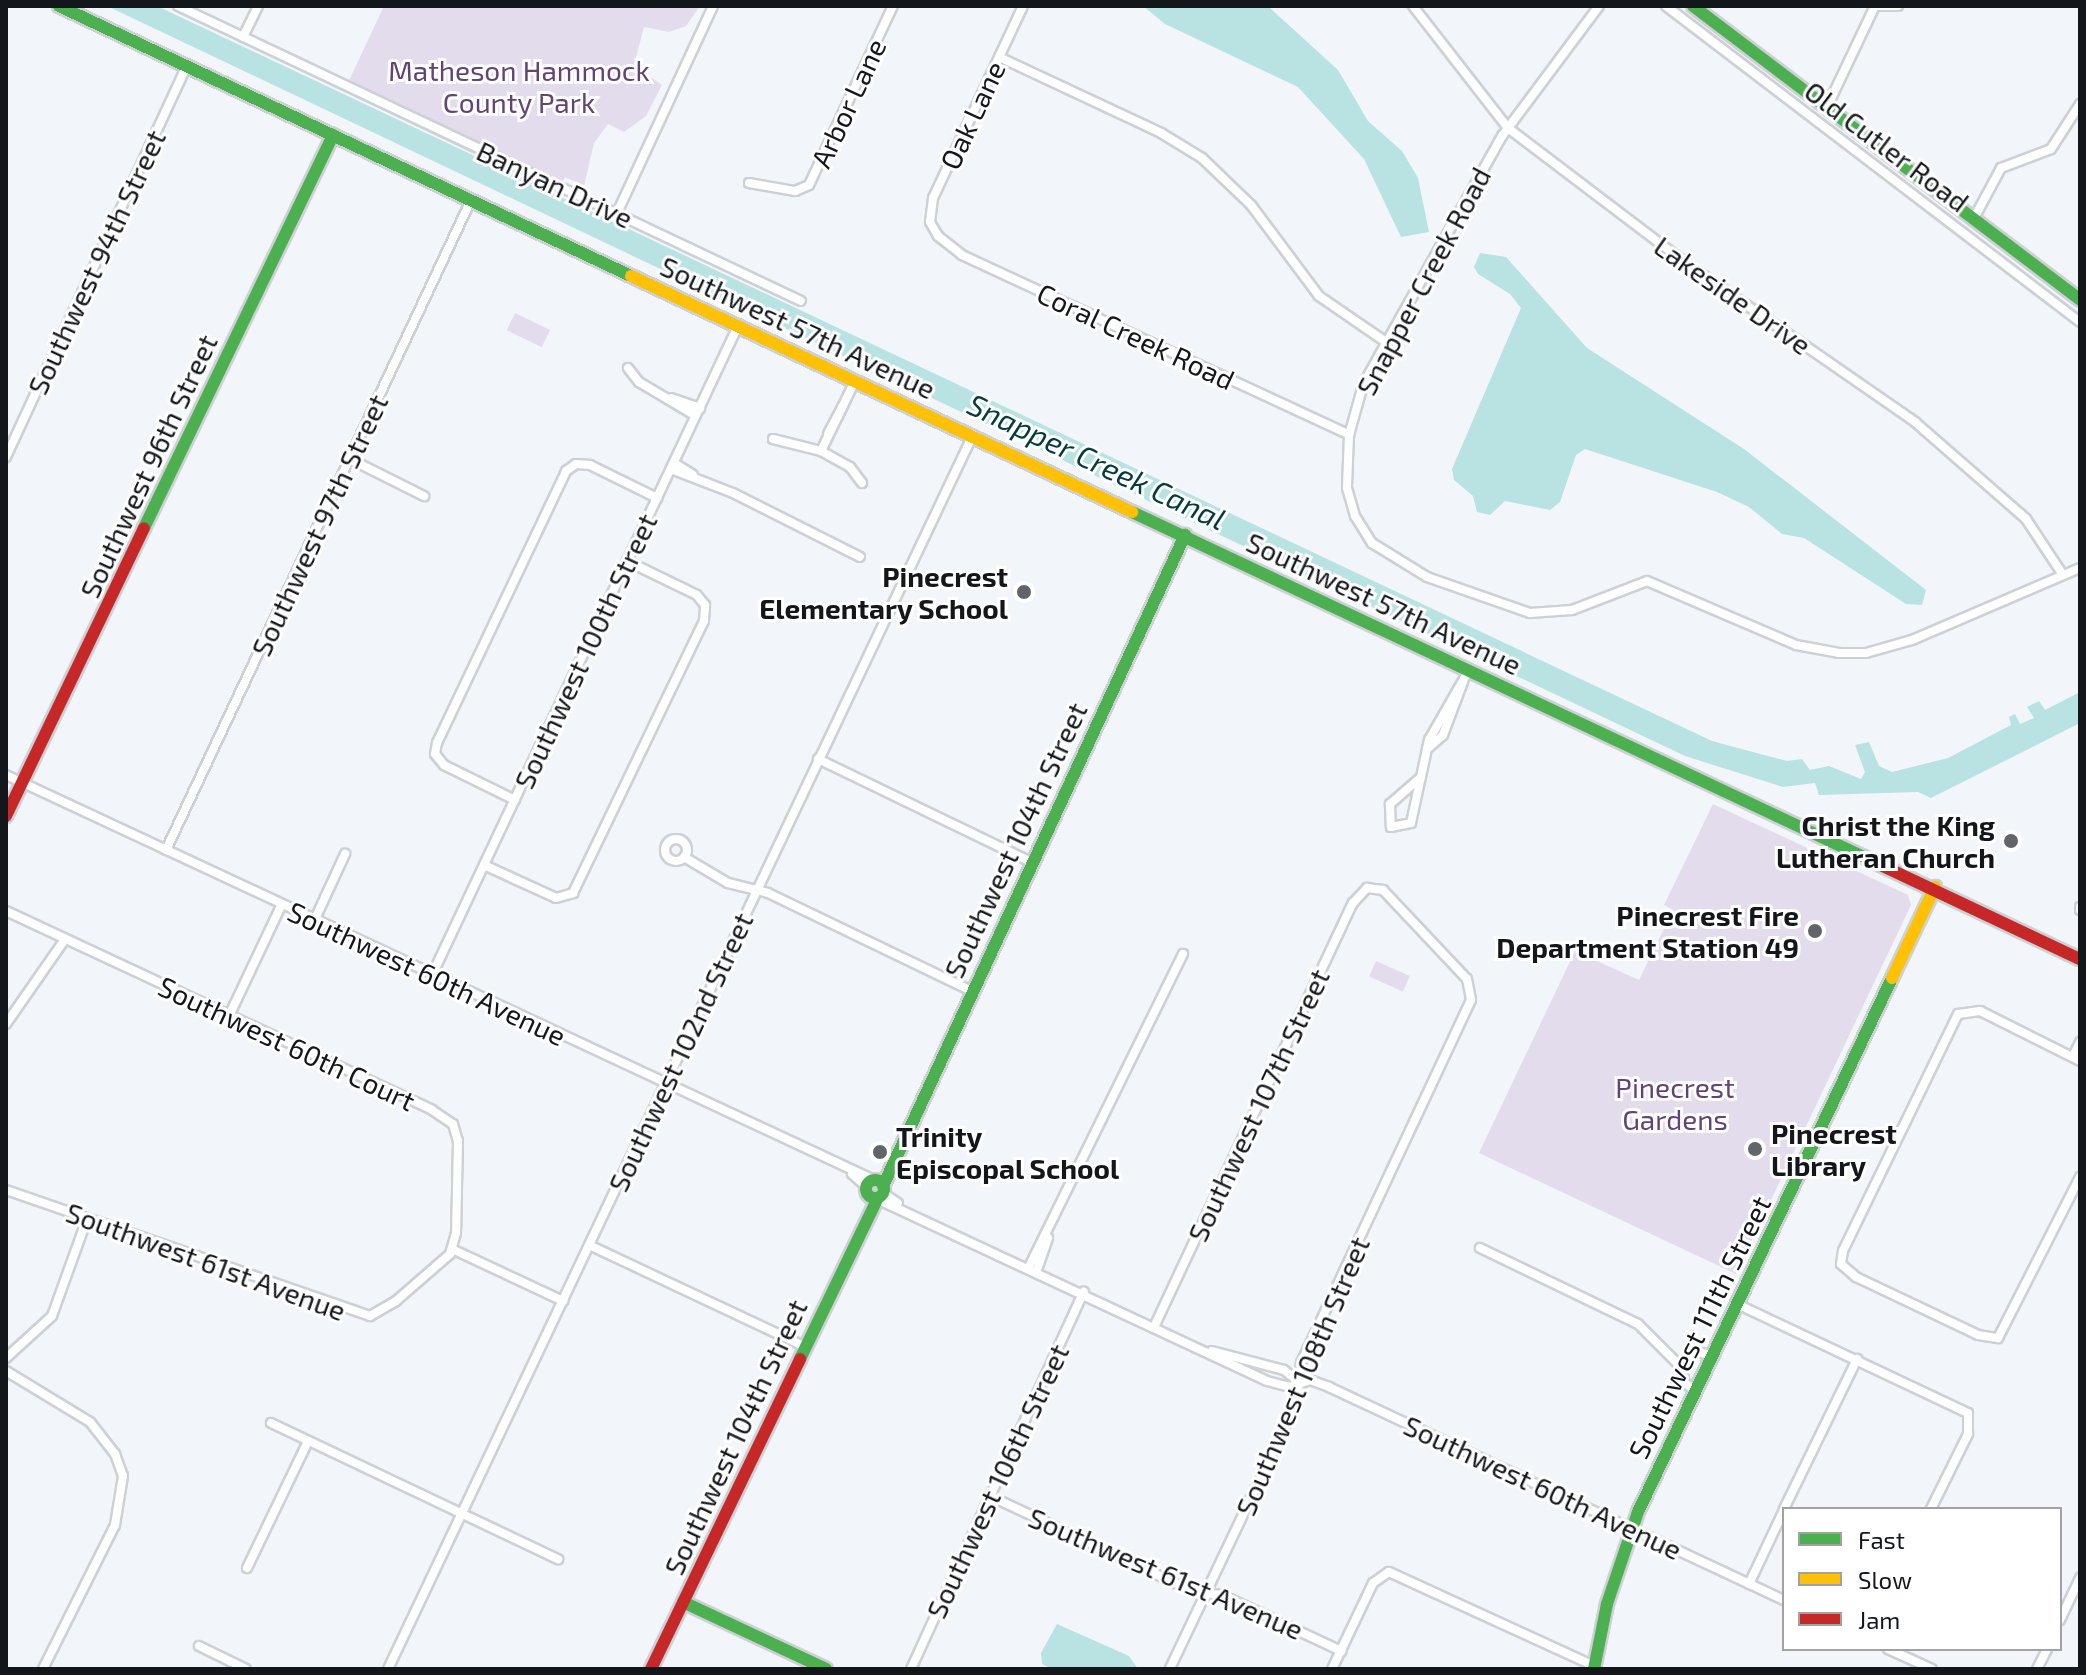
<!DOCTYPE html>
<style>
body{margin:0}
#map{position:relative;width:2086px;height:1675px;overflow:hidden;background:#f2f6fa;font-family:"Exo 2",sans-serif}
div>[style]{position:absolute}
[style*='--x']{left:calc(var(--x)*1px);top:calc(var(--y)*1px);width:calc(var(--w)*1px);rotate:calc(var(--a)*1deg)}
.green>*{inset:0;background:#e3dced;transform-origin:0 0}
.water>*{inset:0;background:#b9e2e2}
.roads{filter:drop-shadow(2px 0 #cdd1d5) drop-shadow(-2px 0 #cdd1d5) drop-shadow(0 2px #cdd1d5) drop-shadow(0 -2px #cdd1d5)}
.street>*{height:8px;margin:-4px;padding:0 4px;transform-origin:4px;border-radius:4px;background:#fdfefe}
.street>.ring{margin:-4px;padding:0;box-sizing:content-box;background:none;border:8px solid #fdfefe;border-radius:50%}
.fast>*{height:12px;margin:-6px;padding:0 6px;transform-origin:6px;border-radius:6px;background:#4caf50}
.fast>.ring{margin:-6px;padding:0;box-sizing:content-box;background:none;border:12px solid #4caf50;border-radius:50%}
.slow>*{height:12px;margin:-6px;padding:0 6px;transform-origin:6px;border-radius:6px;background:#ffc107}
.jam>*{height:12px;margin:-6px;padding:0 6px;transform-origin:6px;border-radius:6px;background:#c62828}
.dots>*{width:22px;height:22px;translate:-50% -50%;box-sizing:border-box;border:4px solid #fff;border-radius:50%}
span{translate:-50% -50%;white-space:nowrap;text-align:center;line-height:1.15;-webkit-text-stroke:6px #fff;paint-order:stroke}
.park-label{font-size:28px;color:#624375}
.street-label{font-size:28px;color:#13171c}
.poi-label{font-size:28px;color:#13171c;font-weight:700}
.right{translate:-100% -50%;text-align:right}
.left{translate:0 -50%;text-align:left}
.water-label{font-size:30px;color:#043b3b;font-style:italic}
.frame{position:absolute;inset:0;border:8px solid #13171c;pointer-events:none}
.legend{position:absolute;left:1782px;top:1507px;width:280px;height:144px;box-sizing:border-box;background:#fff;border:2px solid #a1a2a4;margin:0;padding:10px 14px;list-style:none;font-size:24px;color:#13171c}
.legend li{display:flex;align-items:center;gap:16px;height:40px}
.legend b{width:40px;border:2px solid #a1a2a4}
</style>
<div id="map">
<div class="green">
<div style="clip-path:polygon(384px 6px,700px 6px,686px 26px,669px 32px,644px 27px,634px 65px,662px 85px,646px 116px,624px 132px,608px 124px,594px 143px,584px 186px,565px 177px,556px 194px,344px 91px)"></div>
<div style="left:515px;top:313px;width:39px;height:19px;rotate:26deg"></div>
<div style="clip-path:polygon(1713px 804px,1908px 895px,1911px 905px,1736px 1274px,1479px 1153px,1575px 951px,1639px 980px,1673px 910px,1664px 905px)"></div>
<div style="left:1376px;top:961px;width:37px;height:17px;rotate:24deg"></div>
</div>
<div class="water">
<div style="clip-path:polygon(107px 6px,157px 6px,1712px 741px,1787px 761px,1802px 759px,1810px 770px,1829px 766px,1861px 779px,1865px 772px,1855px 745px,1869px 742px,1879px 766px,1892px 772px,1948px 758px,2011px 725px,2009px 717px,2015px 714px,2020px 724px,2034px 718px,2027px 707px,2039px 701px,2045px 710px,2080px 692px,2080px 723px,1931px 798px,1918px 792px,1819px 795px,1815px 783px,1783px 787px,1685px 756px)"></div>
<div style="clip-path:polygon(1143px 6px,1269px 7px,1338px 70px,1368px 121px,1402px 151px,1418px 178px,1429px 232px,1401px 237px,1364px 159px,1298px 87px,1165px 24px)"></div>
<div style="clip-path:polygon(1480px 253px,1506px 257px,1587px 348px,1744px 449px,1926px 590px,1922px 605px,1906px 604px,1804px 538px,1782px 534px,1749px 507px,1717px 492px,1585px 449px,1576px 455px,1560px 502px,1550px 510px,1505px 501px,1490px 515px,1477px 512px,1473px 496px,1454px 480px,1452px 469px,1521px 308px,1510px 294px,1478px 274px,1474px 267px)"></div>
<div style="clip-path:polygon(1057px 1624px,1129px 1656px,1138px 1669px,1052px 1669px,1042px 1664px,1041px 1653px)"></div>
</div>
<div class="roads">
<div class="street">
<div style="--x:178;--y:6;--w:689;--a:25.34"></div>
<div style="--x:1023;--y:6;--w:212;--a:115.1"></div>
<div style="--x:933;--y:198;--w:24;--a:97"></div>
<div style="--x:930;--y:222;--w:16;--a:60"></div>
<div style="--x:938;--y:236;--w:31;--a:38"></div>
<div style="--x:962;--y:255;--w:427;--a:24.9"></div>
<div style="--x:1413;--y:6;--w:155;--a:52.1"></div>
<div style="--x:1508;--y:128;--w:228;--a:37.2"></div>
<div style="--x:1690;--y:266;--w:274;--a:34.7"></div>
<div style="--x:1915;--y:422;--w:147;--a:41.1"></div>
<div style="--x:2026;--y:519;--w:67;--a:56.5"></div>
<div style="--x:1599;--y:6;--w:162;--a:126.7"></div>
<div style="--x:1502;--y:136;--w:285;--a:119.2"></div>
<div style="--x:1363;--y:385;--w:52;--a:105.6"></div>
<div style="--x:1349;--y:435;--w:53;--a:92.2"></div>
<div style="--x:1347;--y:488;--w:29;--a:74"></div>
<div style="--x:1355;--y:516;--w:32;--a:58"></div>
<div style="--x:1372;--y:543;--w:65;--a:31.7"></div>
<div style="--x:1427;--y:577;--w:109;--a:19.3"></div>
<div style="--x:1530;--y:613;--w:42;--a:-4.1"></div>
<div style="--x:1572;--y:610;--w:80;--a:-21.1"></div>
<div style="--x:1647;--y:581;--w:162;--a:23.2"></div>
<div style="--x:1796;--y:645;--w:44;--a:10.5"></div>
<div style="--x:1839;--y:653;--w:27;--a:0"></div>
<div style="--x:1866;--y:653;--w:48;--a:-15.8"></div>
<div style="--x:1912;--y:640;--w:183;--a:-23.2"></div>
<div style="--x:1666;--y:6;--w:521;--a:37.35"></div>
<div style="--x:1875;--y:6;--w:23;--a:0"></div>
<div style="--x:243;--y:37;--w:34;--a:-64"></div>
<div style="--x:999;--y:57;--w:179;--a:25.1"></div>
<div style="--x:1161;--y:133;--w:48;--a:31.4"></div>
<div style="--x:1202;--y:158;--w:68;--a:43.8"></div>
<div style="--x:1251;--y:205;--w:114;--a:53.2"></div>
<div style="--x:1319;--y:296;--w:81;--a:34.5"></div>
<div style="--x:1827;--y:107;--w:112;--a:-64.6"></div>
<div style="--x:749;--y:183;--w:47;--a:9.9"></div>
<div style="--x:795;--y:191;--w:15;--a:-23"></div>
<div style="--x:809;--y:185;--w:198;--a:-64.9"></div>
<div style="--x:617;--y:213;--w:228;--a:-65.1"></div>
<div style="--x:1973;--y:220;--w:59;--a:-61.7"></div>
<div style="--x:2001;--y:168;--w:53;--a:-20.8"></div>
<div style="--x:2051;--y:149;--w:54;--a:-57.2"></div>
<div style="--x:628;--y:368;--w:18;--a:52"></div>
<div style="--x:639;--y:382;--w:66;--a:30.8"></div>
<div style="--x:671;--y:398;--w:31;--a:19"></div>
<div style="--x:828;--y:434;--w:32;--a:-62"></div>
<div style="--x:773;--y:439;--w:49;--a:14"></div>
<div style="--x:821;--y:451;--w:33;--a:29"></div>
<div style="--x:850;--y:467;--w:20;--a:53"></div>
<div style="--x:821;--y:451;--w:78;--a:-64.1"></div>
<div style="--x:6;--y:457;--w:430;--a:-65.2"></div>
<div style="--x:350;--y:459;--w:83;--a:26.6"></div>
<div style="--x:674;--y:463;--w:22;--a:32"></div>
<div style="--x:671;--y:469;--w:66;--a:21.2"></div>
<div style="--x:733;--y:493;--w:142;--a:26.7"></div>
<div style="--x:1427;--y:749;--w:21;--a:-41"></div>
<div style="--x:1443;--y:735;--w:57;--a:-69.3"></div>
<div style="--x:818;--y:759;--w:237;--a:25.8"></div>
<div style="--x:6;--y:775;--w:956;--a:25.01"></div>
<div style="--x:1420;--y:778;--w:40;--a:139"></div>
<div style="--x:1390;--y:804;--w:23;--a:88"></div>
<div style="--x:1391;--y:827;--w:20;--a:-11"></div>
<div style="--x:1411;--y:823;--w:85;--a:-77.8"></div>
<div style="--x:1429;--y:740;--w:81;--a:-60.3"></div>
<div style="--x:515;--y:800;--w:79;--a:-153.8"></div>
<div style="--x:444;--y:765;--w:14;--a:-129"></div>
<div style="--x:435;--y:754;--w:11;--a:-80"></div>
<div style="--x:437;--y:743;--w:301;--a:-64.6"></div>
<div style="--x:566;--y:471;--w:12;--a:-35"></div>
<div style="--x:576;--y:464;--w:14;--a:4"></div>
<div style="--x:590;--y:465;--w:75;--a:26.2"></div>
<div class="ring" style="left:665px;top:839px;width:14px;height:14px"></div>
<div style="--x:166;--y:850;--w:718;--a:-64.86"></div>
<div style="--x:684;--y:857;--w:51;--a:30.6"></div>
<div style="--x:728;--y:883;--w:41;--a:14"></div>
<div style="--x:768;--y:893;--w:224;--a:25.7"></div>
<div style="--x:484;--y:865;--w:79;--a:24.6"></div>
<div style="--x:556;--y:898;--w:18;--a:-16"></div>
<div style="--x:573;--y:893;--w:302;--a:-64.3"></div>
<div style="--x:704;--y:621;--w:16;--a:-86"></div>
<div style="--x:705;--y:605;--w:13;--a:-129"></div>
<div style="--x:697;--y:595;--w:78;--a:-154.1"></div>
<div style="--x:2080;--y:907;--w:3;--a:90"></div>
<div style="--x:6;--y:911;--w:470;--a:25"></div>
<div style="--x:432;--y:1110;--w:25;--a:34"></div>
<div style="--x:453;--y:1124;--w:18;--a:74"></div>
<div style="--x:458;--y:1141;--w:92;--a:91.2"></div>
<div style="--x:456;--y:1233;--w:22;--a:106"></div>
<div style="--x:450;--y:1254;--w:72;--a:139"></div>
<div style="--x:396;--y:1301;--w:30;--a:150"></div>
<div style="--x:370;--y:1316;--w:385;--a:-160.9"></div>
<div style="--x:315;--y:919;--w:72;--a:-65.2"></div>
<div style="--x:432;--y:975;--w:718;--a:-64.76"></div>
<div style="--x:229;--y:1016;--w:124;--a:-64.7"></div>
<div style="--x:6;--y:1024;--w:103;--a:-55.2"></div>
<div style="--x:2073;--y:1056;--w:16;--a:-63"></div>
<div style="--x:2080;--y:1061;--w:112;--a:-153.4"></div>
<div style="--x:1980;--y:1011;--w:22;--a:172"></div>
<div style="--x:1958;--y:1014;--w:263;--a:115.9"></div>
<div style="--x:1843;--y:1251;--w:13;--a:99"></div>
<div style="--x:1841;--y:1264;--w:20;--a:41"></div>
<div style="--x:1856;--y:1277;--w:135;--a:25.4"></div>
<div style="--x:1978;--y:1335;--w:20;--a:9"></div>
<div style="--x:1998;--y:1338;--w:181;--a:-63"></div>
<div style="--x:852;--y:1174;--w:21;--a:41"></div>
<div style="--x:883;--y:1193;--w:18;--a:34"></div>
<div style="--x:879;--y:1200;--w:428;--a:25"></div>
<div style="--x:1267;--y:1381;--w:23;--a:15"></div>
<div style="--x:1289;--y:1387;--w:22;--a:-18"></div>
<div style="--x:1310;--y:1380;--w:20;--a:20"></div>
<div style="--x:1329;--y:1387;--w:502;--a:25.09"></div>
<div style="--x:589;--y:1245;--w:238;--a:25.2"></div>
<div style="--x:1480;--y:1248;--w:175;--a:25.7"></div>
<div style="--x:1638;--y:1324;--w:61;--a:45"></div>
<div style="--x:452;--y:1249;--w:123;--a:25.1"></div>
<div style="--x:1029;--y:1267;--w:349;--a:-63.8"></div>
<div style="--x:1037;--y:1270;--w:34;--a:-71"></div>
<div style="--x:1737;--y:1304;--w:255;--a:25.3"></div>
<div style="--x:1968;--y:1413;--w:21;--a:90"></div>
<div style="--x:1968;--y:1434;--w:84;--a:116.3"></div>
<div style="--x:1155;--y:1325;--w:466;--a:-64.9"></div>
<div style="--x:1353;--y:903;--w:21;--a:-47"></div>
<div style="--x:1367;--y:888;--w:16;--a:7"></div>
<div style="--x:1383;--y:890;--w:122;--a:46.7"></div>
<div style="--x:1467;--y:979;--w:21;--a:79"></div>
<div style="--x:1471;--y:1000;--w:401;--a:115.1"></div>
<div style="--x:1301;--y:1363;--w:38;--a:96"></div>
<div style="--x:1297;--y:1401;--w:297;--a:115.4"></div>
<div style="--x:1212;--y:1351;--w:74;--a:14.8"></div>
<div style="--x:1284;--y:1370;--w:19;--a:39"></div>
<div style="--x:6;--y:1358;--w:62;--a:-42.4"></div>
<div style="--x:52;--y:1316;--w:103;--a:-70.2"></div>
<div style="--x:6;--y:1371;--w:98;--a:31.3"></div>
<div style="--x:90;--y:1422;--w:41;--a:52"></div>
<div style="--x:115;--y:1454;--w:23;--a:70"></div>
<div style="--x:123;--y:1476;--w:50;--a:99.3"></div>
<div style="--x:115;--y:1525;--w:161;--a:116.6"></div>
<div style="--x:1695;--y:1391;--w:14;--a:-141"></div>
<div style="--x:1684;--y:1382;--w:19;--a:-96"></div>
<div style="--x:1682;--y:1363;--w:18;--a:-38"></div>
<div style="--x:1696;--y:1352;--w:17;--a:10"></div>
<div style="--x:271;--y:1423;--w:318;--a:25.4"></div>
<div style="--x:990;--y:1496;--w:225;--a:25.2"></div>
<div style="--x:1194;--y:1592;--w:28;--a:6"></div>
<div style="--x:1222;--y:1595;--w:132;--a:25.2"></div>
<div style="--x:1784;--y:1509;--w:167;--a:-64"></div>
<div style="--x:247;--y:1568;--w:141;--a:-64.3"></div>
<div style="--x:1749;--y:1584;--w:82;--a:-64.7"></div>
<div style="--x:2060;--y:1620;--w:47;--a:-64.5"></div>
<div style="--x:199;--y:1646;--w:52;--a:26.1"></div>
<div style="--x:1888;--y:1649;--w:48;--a:24.4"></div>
<div style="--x:388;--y:1669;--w:1366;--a:-64.64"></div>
<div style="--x:911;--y:1669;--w:415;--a:-65.4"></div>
<div style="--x:1332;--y:1669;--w:95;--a:-64.5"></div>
<div style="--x:1373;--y:1583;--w:19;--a:-35"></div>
<div style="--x:1389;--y:1572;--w:226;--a:24.6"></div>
<div style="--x:2037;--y:1669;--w:22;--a:-63"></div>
</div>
<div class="fast">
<div style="--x:59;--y:6;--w:633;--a:25.27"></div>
<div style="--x:1693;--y:6;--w:486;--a:37.2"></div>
<div style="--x:1132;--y:512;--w:814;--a:25.24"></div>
<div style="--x:144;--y:528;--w:436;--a:-64.3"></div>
<div class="ring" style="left:866px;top:1180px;width:6px;height:6px"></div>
<div style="--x:883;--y:1186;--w:718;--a:-65.11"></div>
<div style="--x:800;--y:1359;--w:177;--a:-64.2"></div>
<div style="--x:683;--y:1602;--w:158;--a:25.1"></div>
<div style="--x:1594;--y:1669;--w:66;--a:-78.7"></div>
<div style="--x:1607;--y:1604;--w:97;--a:-71.4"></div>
<div style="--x:1638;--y:1512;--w:591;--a:-64.56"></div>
</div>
<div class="slow">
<div style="--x:631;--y:276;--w:554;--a:25.22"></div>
<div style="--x:1892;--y:978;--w:101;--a:-64.7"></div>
</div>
<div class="jam">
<div style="--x:6;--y:816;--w:319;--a:-64.4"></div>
<div style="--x:1868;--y:859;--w:234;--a:25.3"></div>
<div style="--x:651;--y:1669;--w:344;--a:-64.3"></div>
</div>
</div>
<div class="dots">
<div style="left:1024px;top:592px;background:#61656a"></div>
<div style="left:2011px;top:841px;background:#61656a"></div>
<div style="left:1815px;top:931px;background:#61656a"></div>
<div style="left:1755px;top:1149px;background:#61656a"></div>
<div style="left:880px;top:1152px;background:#61656a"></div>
</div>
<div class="park-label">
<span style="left:519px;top:86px">Matheson Hammock<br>County Park</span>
<span style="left:1675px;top:1103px">Pinecrest<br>Gardens</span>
</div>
<div class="street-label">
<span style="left:848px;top:103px;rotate:-65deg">Arbor Lane</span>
<span style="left:972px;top:115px;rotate:-65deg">Oak Lane</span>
<span style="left:1887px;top:146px;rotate:37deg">Old Cutler Road</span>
<span style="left:555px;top:184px;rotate:25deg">Banyan Drive</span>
<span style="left:96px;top:262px;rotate:-65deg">Southwest 94th Street</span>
<span style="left:1423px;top:281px;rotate:-62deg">Snapper Creek Road</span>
<span style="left:1733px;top:295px;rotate:35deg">Lakeside Drive</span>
<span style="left:798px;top:327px;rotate:25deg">Southwest 57th Avenue</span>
<span style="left:1136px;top:336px;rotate:25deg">Coral Creek Road</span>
<span style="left:148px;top:466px;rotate:-65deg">Southwest 96th Street</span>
<span style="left:319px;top:525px;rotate:-65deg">Southwest 97th Street</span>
<span style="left:1384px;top:603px;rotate:25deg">Southwest 57th Avenue</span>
<span style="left:585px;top:651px;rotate:-65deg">Southwest 100th Street</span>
<span style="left:1015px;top:840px;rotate:-65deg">Southwest 104th Street</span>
<span style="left:427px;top:973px;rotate:25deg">Southwest 60th Avenue</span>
<span style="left:287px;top:1043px;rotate:25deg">Southwest 60th Court</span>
<span style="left:680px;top:1052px;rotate:-65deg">Southwest 102nd Street</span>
<span style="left:1258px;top:1105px;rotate:-65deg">Southwest 107th Street</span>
<span style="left:206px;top:1261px;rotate:20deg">Southwest 61st Avenue</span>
<span style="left:1699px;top:1327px;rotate:-64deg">Southwest 111th Street</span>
<span style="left:1302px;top:1376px;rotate:-67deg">Southwest 108th Street</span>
<span style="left:735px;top:1437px;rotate:-65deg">Southwest 104th Street</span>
<span style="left:997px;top:1481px;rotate:-65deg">Southwest 106th Street</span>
<span style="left:1543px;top:1487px;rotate:25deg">Southwest 60th Avenue</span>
<span style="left:1166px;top:1573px;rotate:23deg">Southwest 61st Avenue</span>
</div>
<div class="poi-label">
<span class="right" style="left:1008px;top:592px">Pinecrest<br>Elementary School</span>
<span class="right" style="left:1995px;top:841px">Christ the King<br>Lutheran Church</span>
<span class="right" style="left:1799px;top:931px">Pinecrest Fire<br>Department Station 49</span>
<span class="left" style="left:1771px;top:1149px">Pinecrest<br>Library</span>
<span class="left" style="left:896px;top:1152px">Trinity<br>Episcopal School</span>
</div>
<div class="water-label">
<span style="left:1097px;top:461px;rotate:25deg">Snapper Creek Canal</span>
</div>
<div class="frame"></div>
<ul class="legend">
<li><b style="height:10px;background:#4caf50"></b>Fast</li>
<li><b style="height:10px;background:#ffc107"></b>Slow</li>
<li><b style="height:10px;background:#c62828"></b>Jam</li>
</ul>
</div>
